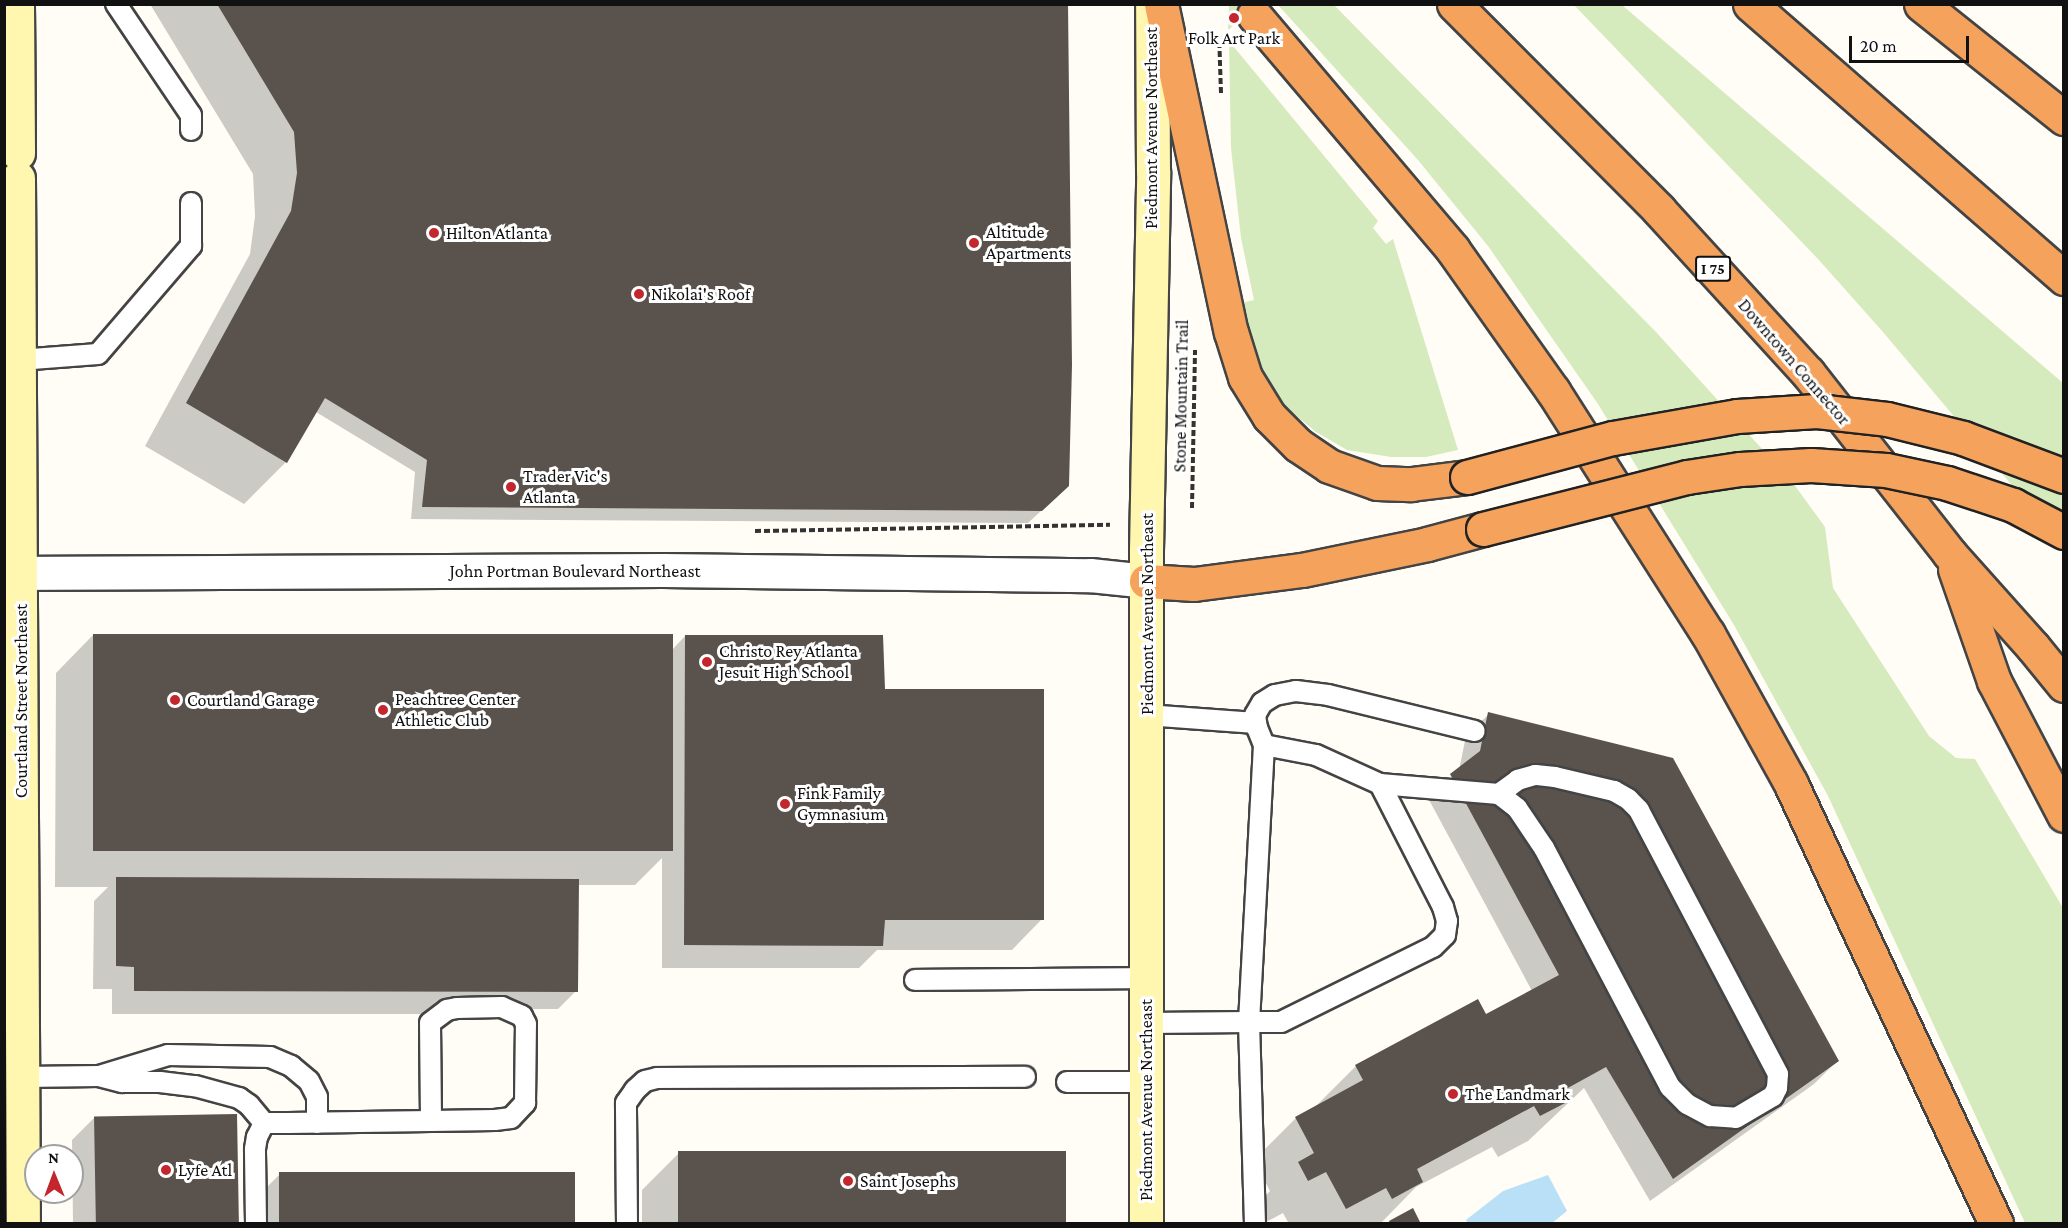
<!DOCTYPE html>
<style>
body{margin:0}
#map{position:relative;width:2068px;height:1228px;overflow:hidden;background:#fffdf5;font-family:"Crimson Pro",serif}
div>[style]{position:absolute}
[style*='--x']{left:calc(var(--x)*1px);top:calc(var(--y)*1px);width:calc(var(--w)*1px);rotate:calc(var(--a)*1deg)}
.green>*{inset:0;background:#d5ebbd}
.water>*{inset:0;background:#b9e0f7}
.shadow>*{inset:0;background:#0003}
.building>*{inset:0;background:#5a524d;transform-origin:0 0}
.path>*{height:4px;margin-top:-2px;transform-origin:0;background:repeating-linear-gradient(90deg,#333 0 6px,transparent 0 9px)}
.roads{filter:drop-shadow(2px 0 #444) drop-shadow(-2px 0 #444) drop-shadow(0 2px #444) drop-shadow(0 -2px #444)}
.service>*{height:20px;margin:-10px;padding:0 10px;transform-origin:10px;border-radius:10px;background:#fff}
.tertiary>*{height:33px;margin:-16.5px;padding:0 16.5px;transform-origin:16.5px;border-radius:16.5px;background:#fff}
.secondary>*{height:33px;margin:-16.5px;padding:0 16.5px;transform-origin:16.5px;border-radius:16.5px;background:#fff6b0}
.motorway>*{height:33px;margin:-16.5px;padding:0 16.5px;transform-origin:16.5px;border-radius:16.5px;background:#f5a25d}
.bridges{filter:drop-shadow(2px 0 #222) drop-shadow(-2px 0 #222) drop-shadow(0 2px #222) drop-shadow(0 -2px #222)}
.motorway-bridge>*{height:33px;margin:-16.5px;padding:0 16.5px;transform-origin:16.5px;border-radius:16.5px;background:#f5a25d}
.dots>*{width:16px;height:16px;translate:-50% -50%;box-sizing:border-box;border:3px solid #fff;border-radius:50%}
span{translate:-50% -50%;white-space:nowrap;text-align:center;line-height:1.15;-webkit-text-stroke:6px #fff;paint-order:stroke}
.shield-label span{padding:2px 4px;background:#fff;border:2px solid;border-radius:4px;-webkit-text-stroke-width:0}
.shield-label{font-size:16px;color:#111;font-weight:700}
.poi-label{font-size:18px;color:#111}
.left{translate:0 -50%;text-align:left}
.street-label{font-size:18px;color:#111}
.frame{position:absolute;inset:0;border:6px solid #111;pointer-events:none}
.north{position:absolute;left:24px;top:1144px;width:60px;height:60px;box-sizing:border-box;background:#fff;border:2px solid #a0a0a0;border-radius:50%;rotate:359deg;font-size:16px;font-weight:700;line-height:24px;text-align:center;color:#111}
.north::after{content:'';display:block;margin:auto;width:21px;height:27px;background:#c4262e;clip-path:polygon(50% 0,100% 100%,50% 72%,0 100%)}
.scale{position:absolute;left:1849px;top:36px;width:120px;height:27px;box-sizing:border-box;border:3px solid #111;border-top:0;padding-left:8px;font-size:18px;line-height:21px;white-space:nowrap;color:#111;-webkit-text-stroke:4px #fff;paint-order:stroke}
</style>
<div id="map">
<div class="green">
<div style="clip-path:polygon(1229px 5px,1252px 5px,1228px 31px)"></div>
<div style="clip-path:polygon(1278px 5px,1334px 5px,1656px 332px,1793px 483px,1825px 527px,1833px 588px,1929px 736px,1956px 758px,1975px 759px,2063px 908px,2063px 1223px,2025px 1223px,1828px 796px,1734px 625px,1598px 404px,1488px 246px,1418px 160px)"></div>
<div style="clip-path:polygon(1574px 5px,1622px 5px,2063px 383px,2063px 546px,1883px 332px,1818px 259px)"></div>
<div style="clip-path:polygon(1229px 41px,1378px 221px,1373px 228px,1386px 244px,1393px 239px,1458px 450px,1426px 457px,1391px 457px,1347px 450px,1316px 432px,1287px 408px,1271px 388px,1253px 355px,1237px 304px,1254px 300px,1241px 238px,1231px 148px)"></div>
</div>
<div class="water">
<div style="clip-path:polygon(1548px 1175px,1567px 1211px,1552px 1223px,1468px 1224px,1466px 1220px,1503px 1191px)"></div>
</div>
<div class="shadow">
<div style="clip-path:polygon(150px 4px,1066px 4px,1055px 498px,1028px 523px,411px 519px,415px 472px,316px 412px,286px 462px,244px 504px,145px 446px,250px 254px,255px 216px,253px 174px)"></div>
<div style="clip-path:polygon(93px 635px,671px 651px,685px 636px,881px 694px,1042px 919px,1012px 950px,877px 950px,859px 968px,662px 968px,662px 858px,635px 885px,577px 885px,576px 991px,558px 1009px,485px 1009px,480px 1014px,112px 1014px,112px 989px,93px 989px,94px 901px,108px 887px,55px 887px,56px 673px)"></div>
<div style="clip-path:polygon(1489px 714px,1837px 1061px,1814px 1084px,1650px 1201px,1584px 1088px,1528px 1141px,1498px 1157px,1492px 1147px,1416px 1187px,1380px 1224px,1289px 1224px,1283px 1213px,1266px 1222px,1257px 1205px,1270px 1191px,1254px 1160px,1296px 1118px,1314px 1108px,1356px 1066px,1485px 1016px,1532px 991px,1428px 798px,1459px 770px,1466px 736px)"></div>
<div style="clip-path:polygon(95px 1117px,236px 1224px,73px 1224px,72px 1140px)"></div>
<div style="clip-path:polygon(679px 1153px,1064px 1224px,642px 1224px,642px 1190px)"></div>
<div style="clip-path:polygon(280px 1174px,574px 1224px,257px 1224px,257px 1197px)"></div>
</div>
<div class="building">
<div style="clip-path:polygon(217px 4px,1068px 4px,1072px 365px,1069px 486px,1042px 511px,422px 507px,427px 460px,325px 398px,287px 463px,186px 403px,291px 211px,297px 173px,294px 132px)"></div>
<div style="left:93px;top:634px;width:580px;height:217px"></div>
<div style="clip-path:polygon(685px 635px,883px 635px,885px 689px,1044px 689px,1044px 920px,885px 920px,883px 946px,684px 945px)"></div>
<div style="clip-path:polygon(1488px 712px,1673px 758px,1839px 1061px,1673px 1179px,1606px 1067px,1566px 1089px,1571px 1100px,1540px 1116px,1534px 1106px,1417px 1169px,1423px 1182px,1392px 1199px,1386px 1188px,1346px 1209px,1326px 1172px,1308px 1181px,1298px 1162px,1314px 1153px,1295px 1117px,1363px 1080px,1355px 1065px,1478px 999px,1486px 1014px,1559px 975px,1450px 774px,1480px 751px)"></div>
<div style="clip-path:polygon(116px 877px,579px 879px,578px 992px,134px 991px,134px 967px,116px 966px)"></div>
<div style="left:237px;top:1114px;width:110px;height:143px;rotate:89deg"></div>
<div style="left:678px;top:1151px;width:388px;height:73px"></div>
<div style="left:279px;top:1172px;width:296px;height:52px"></div>
<div style="clip-path:polygon(1413px 1208px,1421px 1224px,1390px 1224px,1389px 1221px)"></div>
</div>
<div class="path">
<div style="--x:1219;--y:33;--w:61;--a:88.1"></div>
<div style="--x:1192;--y:508;--w:158;--a:-88.9"></div>
<div style="--x:755;--y:531;--w:355;--a:-1"></div>
</div>
<div class="roads">
<div class="service">
<div style="--x:116;--y:4;--w:134;--a:56"></div>
<div style="--x:191;--y:115;--w:15;--a:90"></div>
<div style="--x:19;--y:360;--w:79;--a:-4.3"></div>
<div style="--x:98;--y:354;--w:143;--a:-49.3"></div>
<div style="--x:191;--y:246;--w:43;--a:-90"></div>
<div style="--x:1146;--y:715;--w:110;--a:4.2"></div>
<div style="--x:1264;--y:745;--w:18;--a:-112"></div>
<div style="--x:1257;--y:728;--w:13;--a:-99"></div>
<div style="--x:1255;--y:715;--w:14;--a:-60"></div>
<div style="--x:1262;--y:703;--w:15;--a:-32"></div>
<div style="--x:1275;--y:695;--w:21;--a:-11"></div>
<div style="--x:1296;--y:691;--w:32;--a:7"></div>
<div style="--x:1328;--y:695;--w:151;--a:13.8"></div>
<div style="--x:1380;--y:784;--w:119;--a:4.8"></div>
<div style="--x:1499;--y:794;--w:23;--a:38"></div>
<div style="--x:1517;--y:808;--w:48;--a:56"></div>
<div style="--x:1544;--y:848;--w:270;--a:62.2"></div>
<div style="--x:1670;--y:1087;--w:24;--a:45"></div>
<div style="--x:1687;--y:1104;--w:26;--a:28"></div>
<div style="--x:1710;--y:1116;--w:26;--a:4"></div>
<div style="--x:1736;--y:1118;--w:43;--a:-30.7"></div>
<div style="--x:1773;--y:1096;--w:9;--a:-63"></div>
<div style="--x:1777;--y:1088;--w:14;--a:-86"></div>
<div style="--x:1778;--y:1074;--w:298;--a:-117.8"></div>
<div style="--x:1639;--y:810;--w:16;--a:-135"></div>
<div style="--x:1628;--y:799;--w:16;--a:-150"></div>
<div style="--x:1614;--y:791;--w:61;--a:-166.7"></div>
<div style="--x:1555;--y:777;--w:20;--a:-174"></div>
<div style="--x:1535;--y:775;--w:18;--a:164"></div>
<div style="--x:1518;--y:780;--w:24;--a:144"></div>
<div style="--x:915;--y:980;--w:231;--a:-0.5"></div>
<div style="--x:1147;--y:1023;--w:102;--a:-0.6"></div>
<div style="--x:1249;--y:1022;--w:32;--a:0"></div>
<div style="--x:1281;--y:1022;--w:169;--a:-26.3"></div>
<div style="--x:1433;--y:947;--w:17;--a:-45"></div>
<div style="--x:1445;--y:935;--w:14;--a:-82"></div>
<div style="--x:1447;--y:921;--w:15;--a:-106"></div>
<div style="--x:1443;--y:907;--w:138;--a:-117.1"></div>
<div style="--x:1380;--y:784;--w:70;--a:-155.6"></div>
<div style="--x:1316;--y:755;--w:53;--a:-169.1"></div>
<div style="--x:1264;--y:745;--w:277;--a:93.1"></div>
<div style="--x:1249;--y:1022;--w:202;--a:88.3"></div>
<div style="--x:99;--y:1076;--w:72;--a:-16.9"></div>
<div style="--x:168;--y:1055;--w:102;--a:1.1"></div>
<div style="--x:270;--y:1057;--w:23;--a:23"></div>
<div style="--x:291;--y:1066;--w:23;--a:40"></div>
<div style="--x:309;--y:1081;--w:18;--a:63"></div>
<div style="--x:317;--y:1097;--w:26;--a:90"></div>
<div style="--x:23;--y:1077;--w:76;--a:-0.8"></div>
<div style="--x:99;--y:1076;--w:24;--a:15"></div>
<div style="--x:122;--y:1082;--w:38;--a:0"></div>
<div style="--x:160;--y:1082;--w:35;--a:7"></div>
<div style="--x:195;--y:1086;--w:46;--a:15.3"></div>
<div style="--x:239;--y:1098;--w:12;--a:35"></div>
<div style="--x:249;--y:1105;--w:23;--a:50"></div>
<div style="--x:1067;--y:1082;--w:79;--a:0"></div>
<div style="--x:256;--y:1224;--w:75;--a:-90.8"></div>
<div style="--x:255;--y:1149;--w:12;--a:-81"></div>
<div style="--x:257;--y:1137;--w:16;--a:-63"></div>
<div style="--x:264;--y:1123;--w:24;--a:0"></div>
<div style="--x:288;--y:1123;--w:143;--a:-0.8"></div>
<div style="--x:431;--y:1121;--w:64;--a:-0.9"></div>
<div style="--x:495;--y:1120;--w:16;--a:-7"></div>
<div style="--x:511;--y:1118;--w:21;--a:-47"></div>
<div style="--x:525;--y:1103;--w:79;--a:-89.3"></div>
<div style="--x:526;--y:1024;--w:9;--a:-117"></div>
<div style="--x:522;--y:1016;--w:22;--a:-156"></div>
<div style="--x:502;--y:1007;--w:45;--a:178.7"></div>
<div style="--x:457;--y:1008;--w:10;--a:169"></div>
<div style="--x:447;--y:1010;--w:21;--a:143"></div>
<div style="--x:430;--y:1023;--w:98;--a:89.4"></div>
<div style="--x:627;--y:1224;--w:121;--a:-90.5"></div>
<div style="--x:626;--y:1103;--w:16;--a:-55"></div>
<div style="--x:635;--y:1090;--w:13;--a:-42"></div>
<div style="--x:645;--y:1081;--w:12;--a:-14"></div>
<div style="--x:657;--y:1078;--w:368;--a:-0.2"></div>
</div>
<div class="tertiary">
<div style="--x:4;--y:573;--w:659;--a:-0.26"></div>
<div style="--x:663;--y:570;--w:427;--a:0.7"></div>
<div style="--x:1090;--y:575;--w:56;--a:6.1"></div>
</div>
<div class="secondary">
<div style="--x:17;--y:4;--w:149;--a:89.6"></div>
<div style="--x:18;--y:178;--w:1046;--a:89.73"></div>
<div style="--x:1146;--y:1224;--w:674;--a:-90"></div>
<div style="--x:1146;--y:550;--w:379;--a:-88.9"></div>
<div style="--x:1153;--y:171;--w:167;--a:-90.3"></div>
</div>
<div class="motorway">
<div style="--x:1161;--y:4;--w:335;--a:78"></div>
<div style="--x:1231;--y:332;--w:47;--a:72.7"></div>
<div style="--x:1245;--y:377;--w:46;--a:58.4"></div>
<div style="--x:1269;--y:416;--w:41;--a:45"></div>
<div style="--x:1298;--y:445;--w:37;--a:34"></div>
<div style="--x:1329;--y:466;--w:51;--a:19.5"></div>
<div style="--x:1377;--y:483;--w:34;--a:2"></div>
<div style="--x:1411;--y:484;--w:56;--a:-7.1"></div>
<div style="--x:1454;--y:4;--w:291;--a:45.1"></div>
<div style="--x:1659;--y:210;--w:221;--a:47.6"></div>
<div style="--x:1808;--y:373;--w:229;--a:51.9"></div>
<div style="--x:1949;--y:553;--w:126;--a:48.2"></div>
<div style="--x:2033;--y:647;--w:49;--a:50.8"></div>
<div style="--x:1750;--y:4;--w:417;--a:41.1"></div>
<div style="--x:1921;--y:4;--w:183;--a:38.6"></div>
<div style="--x:1254;--y:15;--w:308;--a:49.7"></div>
<div style="--x:1453;--y:250;--w:173;--a:54.7"></div>
<div style="--x:1553;--y:391;--w:288;--a:57.5"></div>
<div style="--x:1708;--y:634;--w:171;--a:61"></div>
<div style="--x:1791;--y:784;--w:485;--a:65"></div>
<div style="--x:1955;--y:569;--w:119;--a:70.8"></div>
<div style="--x:1994;--y:681;--w:151;--a:62.4"></div>
<div style="--x:1146;--y:581;--w:48;--a:3.6"></div>
<div style="--x:1194;--y:584;--w:109;--a:-7.4"></div>
<div style="--x:1302;--y:570;--w:128;--a:-11.7"></div>
<div style="--x:1427;--y:544;--w:58;--a:-15"></div>
</div>
</div>
<div class="bridges">
<div class="motorway-bridge">
<div style="--x:1467;--y:477;--w:151;--a:-15"></div>
<div style="--x:1613;--y:438;--w:126;--a:-10.1"></div>
<div style="--x:1737;--y:416;--w:80;--a:-3.6"></div>
<div style="--x:1817;--y:411;--w:70;--a:6.5"></div>
<div style="--x:1887;--y:419;--w:78;--a:14"></div>
<div style="--x:1963;--y:438;--w:108;--a:20.6"></div>
<div style="--x:1483;--y:529;--w:211;--a:-14.3"></div>
<div style="--x:1687;--y:477;--w:54;--a:-8.6"></div>
<div style="--x:1740;--y:469;--w:71;--a:-3.2"></div>
<div style="--x:1811;--y:465;--w:75;--a:3.8"></div>
<div style="--x:1886;--y:470;--w:62;--a:12"></div>
<div style="--x:1947;--y:483;--w:70;--a:18.4"></div>
<div style="--x:2013;--y:505;--w:58;--a:27.9"></div>
</div>
</div>
<div class="dots">
<div style="left:1234px;top:18px;background:#c4262e"></div>
<div style="left:434px;top:233px;background:#c4262e"></div>
<div style="left:974px;top:243px;background:#c4262e"></div>
<div style="left:639px;top:294px;background:#c4262e"></div>
<div style="left:511px;top:487px;background:#c4262e"></div>
<div style="left:707px;top:662px;background:#c4262e"></div>
<div style="left:175px;top:700px;background:#c4262e"></div>
<div style="left:383px;top:710px;background:#c4262e"></div>
<div style="left:785px;top:804px;background:#c4262e"></div>
<div style="left:1453px;top:1094px;background:#c4262e"></div>
<div style="left:166px;top:1170px;background:#c4262e"></div>
<div style="left:848px;top:1181px;background:#c4262e"></div>
</div>
<div class="shield-label">
<span style="left:1713px;top:269px">I 75</span>
</div>
<div class="poi-label">
<span style="left:1234px;top:38px">Folk Art Park</span>
<span class="left" style="left:446px;top:233px">Hilton Atlanta</span>
<span class="left" style="left:986px;top:243px">Altitude<br>Apartments</span>
<span class="left" style="left:651px;top:294px">Nikolai's Roof</span>
<span class="left" style="left:523px;top:487px">Trader Vic's<br>Atlanta</span>
<span class="left" style="left:719px;top:662px">Christo Rey Atlanta<br>Jesuit High School</span>
<span class="left" style="left:187px;top:700px">Courtland Garage</span>
<span class="left" style="left:395px;top:710px">Peachtree Center<br>Athletic Club</span>
<span class="left" style="left:797px;top:804px">Fink Family<br>Gymnasium</span>
<span class="left" style="left:1465px;top:1094px">The Landmark</span>
<span class="left" style="left:178px;top:1170px">Lyfe Atl</span>
<span class="left" style="left:860px;top:1181px">Saint Josephs</span>
</div>
<div class="street-label">
<span style="left:1151px;top:128px;rotate:-90deg">Piedmont Avenue Northeast</span>
<span style="left:1794px;top:362px;rotate:49deg">Downtown Connector</span>
<span style="left:1181px;top:396px;rotate:-89deg">Stone Mountain Trail</span>
<span style="left:575px;top:571px">John Portman Boulevard Northeast</span>
<span style="left:1147px;top:614px;rotate:-90deg">Piedmont Avenue Northeast</span>
<span style="left:21px;top:701px;rotate:-90deg">Courtland Street Northeast</span>
<span style="left:1146px;top:1100px;rotate:-90deg">Piedmont Avenue Northeast</span>
</div>
<div class="frame"></div>
<div class="north">N</div>
<div class="scale">20 m</div>
</div>
